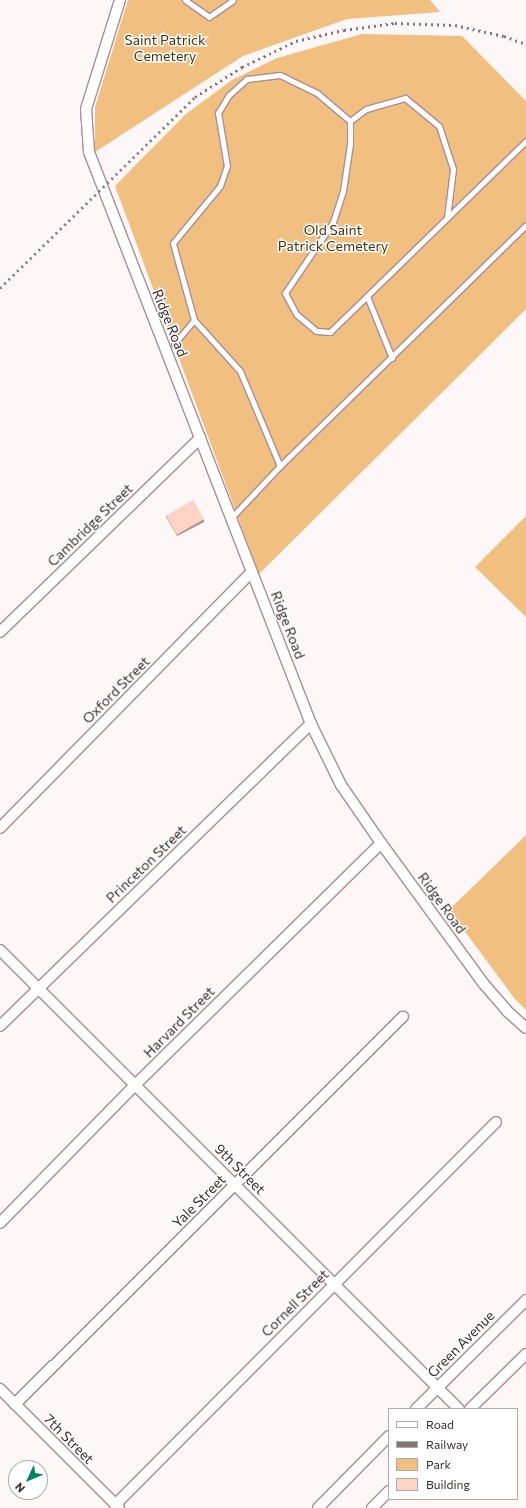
<!DOCTYPE html>
<style>
body{margin:0}
#map{position:relative;width:526px;height:1508px;overflow:hidden;background:#fef7f8;font-family:Commissioner,sans-serif}
div>[style]{position:absolute}
[style*='--x']{left:calc(var(--x)*1px);top:calc(var(--y)*1px);width:calc(var(--w)*1px);rotate:calc(var(--a)*1deg)}
.green>*{inset:0;background:#f1c080}
.roads{filter:drop-shadow(1px 0 #ad8c91) drop-shadow(-1px 0 #ad8c91) drop-shadow(0 1px #ad8c91) drop-shadow(0 -1px #ad8c91)}
.service>*{height:5px;margin:-2.5px;padding:0 2.5px;transform-origin:2.5px;border-radius:2.5px;background:#fff}
.minor>*{height:10px;margin:-5px;padding:0 5px;transform-origin:5px;border-radius:5px;background:#fff}
.rail>*{height:3px;margin-top:-1.5px;transform-origin:0;background:repeating-linear-gradient(90deg,#837879 0 2px,transparent 0 6px)}
.wall>*{inset:0;background:#dab6a9}
.shaded-wall>*{inset:0;background:#b1948a}
.building>*{inset:0;background:#fdd4c5;transform-origin:0 0}
span{translate:-50% -50%;white-space:nowrap;text-align:center;line-height:1.15;-webkit-text-stroke:3px #fff;paint-order:stroke}
.park-label{font-size:14px;color:#49310b}
.street-label{font-size:14px;color:#3a2c2e}
.legend{position:absolute;left:388px;top:1408px;width:130px;height:92px;box-sizing:border-box;background:#fff;border:1px solid #b0abab;margin:0;padding:5px 7px;list-style:none;font-size:12px;color:#3a2c2e}
.legend li{display:flex;align-items:center;gap:8px;height:20px}
.legend b{width:20px;border:1px solid #b0abab}
.north{position:absolute;left:8px;top:1460px;width:40px;height:40px;box-sizing:border-box;background:#fff;border:1px solid #b0abab;border-radius:50%;rotate:226deg;font-size:11px;font-weight:700;line-height:16px;text-align:center;color:#3a2c2e}
.north::after{content:'';display:block;margin:auto;width:14px;height:18px;background:#008365;clip-path:polygon(50% 0,100% 100%,50% 72%,0 100%)}
</style>
<div id="map">
<div class="green">
<div style="clip-path:polygon(128px 0,430px 0,440px 12px,347px 19px,243px 56px,95px 152px,95px 107px)"></div>
<div style="clip-path:polygon(362px 34px,462px 36px,526px 101px,526px 309px,259px 574px,115px 186px,186px 114px,232px 80px,277px 58px)"></div>
<div style="clip-path:polygon(526px 516px,526px 617px,475px 567px)"></div>
<div style="clip-path:polygon(526px 835px,526px 1010px,515px 999px,449px 910px)"></div>
</div>
<div class="roads">
<div class="service">
<div style="--x:185;--y:0;--w:29;--a:35"></div>
<div style="--x:209;--y:17;--w:29;--a:-35"></div>
<div style="--x:350;--y:121;--w:23;--a:90"></div>
<div style="--x:350;--y:144;--w:48;--a:98.5"></div>
<div style="--x:343;--y:191;--w:33;--a:108"></div>
<div style="--x:333;--y:222;--w:86;--a:124.1"></div>
<div style="--x:285;--y:293;--w:24;--a:62"></div>
<div style="--x:296;--y:314;--w:26;--a:40"></div>
<div style="--x:316;--y:331;--w:14;--a:4"></div>
<div style="--x:330;--y:332;--w:52;--a:-44.2"></div>
<div style="--x:194;--y:320;--w:69;--a:48"></div>
<div style="--x:240;--y:371;--w:103;--a:67.2"></div>
<div style="--x:174;--y:344;--w:31;--a:-50"></div>
<div style="--x:194;--y:320;--w:80;--a:-105.3"></div>
<div style="--x:173;--y:243;--w:74;--a:-50.5"></div>
<div style="--x:220;--y:186;--w:21;--a:-71"></div>
<div style="--x:227;--y:166;--w:54;--a:-99.6"></div>
<div style="--x:218;--y:113;--w:21;--a:-59"></div>
<div style="--x:229;--y:95;--w:24;--a:-42"></div>
<div style="--x:247;--y:79;--w:33;--a:-7"></div>
<div style="--x:280;--y:75;--w:41;--a:25.9"></div>
<div style="--x:317;--y:93;--w:43;--a:40.3"></div>
<div style="--x:350;--y:121;--w:20;--a:-37"></div>
<div style="--x:366;--y:109;--w:41;--a:-15.8"></div>
<div style="--x:405;--y:98;--w:44;--a:39.5"></div>
<div style="--x:439;--y:126;--w:45;--a:72"></div>
<div style="--x:453;--y:169;--w:49;--a:97"></div>
<div style="--x:392;--y:358;--w:67;--a:-112"></div>
<div style="--x:367;--y:296;--w:222;--a:-44.3"></div>
<div style="--x:231;--y:518;--w:71;--a:-46.7"></div>
<div style="--x:280;--y:466;--w:344;--a:-44.4"></div>
</div>
<div class="minor">
<div style="--x:120;--y:0;--w:114;--a:107.3"></div>
<div style="--x:86;--y:109;--w:43;--a:86"></div>
<div style="--x:89;--y:152;--w:614;--a:68.79"></div>
<div style="--x:311;--y:724;--w:68;--a:63.8"></div>
<div style="--x:341;--y:785;--w:70;--a:55.4"></div>
<div style="--x:381;--y:843;--w:173;--a:53.9"></div>
<div style="--x:483;--y:983;--w:37;--a:49"></div>
<div style="--x:507;--y:1011;--w:25;--a:42"></div>
<div style="--x:0;--y:632;--w:279;--a:-44.1"></div>
<div style="--x:0;--y:828;--w:359;--a:-45.5"></div>
<div style="--x:0;--y:950;--w:649;--a:45"></div>
<div style="--x:0;--y:1026;--w:434;--a:-44.2"></div>
<div style="--x:0;--y:1223;--w:193;--a:-45.6"></div>
<div style="--x:135;--y:1085;--w:345;--a:-44.5"></div>
<div style="--x:0;--y:1389;--w:168;--a:45"></div>
<div style="--x:15;--y:1404;--w:548;--a:-44.93"></div>
<div style="--x:416;--y:1409;--w:155;--a:-44.7"></div>
<div style="--x:470;--y:1409;--w:78;--a:-44.5"></div>
<div style="--x:115;--y:1505;--w:540;--a:-45.15"></div>
<div style="--x:318;--y:1508;--w:101;--a:-45.4"></div>
<div style="--x:372;--y:1508;--w:24;--a:-45"></div>
</div>
</div>
<div class="rail">
<div style="--x:0;--y:288;--w:273;--a:-44.4"></div>
<div style="--x:195;--y:97;--w:56;--a:-32.6"></div>
<div style="--x:242;--y:67;--w:60;--a:-25.7"></div>
<div style="--x:296;--y:41;--w:49;--a:-12.9"></div>
<div style="--x:344;--y:30;--w:51;--a:-7.8"></div>
<div style="--x:395;--y:23;--w:60;--a:1.9"></div>
<div style="--x:455;--y:25;--w:50;--a:12.7"></div>
<div style="--x:504;--y:36;--w:23;--a:20"></div>
</div>
<div class="wall">
<div style="clip-path:polygon(166px 515px,204px 522px,177px 536px,166px 517px)"></div>
</div>
<div class="shaded-wall">
<div style="clip-path:polygon(204px 519px,204px 522px,177px 536px,177px 534px)"></div>
</div>
<div class="building">
<div style="left:193px;top:500px;width:22px;height:31px;rotate:60deg"></div>
</div>
<div class="park-label">
<span style="left:165px;top:48px">Saint Patrick<br>Cemetery</span>
<span style="left:333px;top:238px">Old Saint<br>Patrick Cemetery</span>
</div>
<div class="street-label">
<span style="left:170px;top:323px;rotate:68deg">Ridge Road</span>
<span style="left:90px;top:525px;rotate:-44deg">Cambridge Street</span>
<span style="left:288px;top:625px;rotate:69deg">Ridge Road</span>
<span style="left:116px;top:690px;rotate:-45deg">Oxford Street</span>
<span style="left:146px;top:864px;rotate:-44deg">Princeton Street</span>
<span style="left:442px;top:903px;rotate:54deg">Ridge Road</span>
<span style="left:179px;top:1022px;rotate:-45deg">Harvard Street</span>
<span style="left:240px;top:1169px;rotate:45deg">9th Street</span>
<span style="left:199px;top:1201px;rotate:-45deg">Yale Street</span>
<span style="left:295px;top:1303px;rotate:-45deg">Cornell Street</span>
<span style="left:461px;top:1344px;rotate:-45deg">Green Avenue</span>
<span style="left:69px;top:1439px;rotate:45deg">7th Street</span>
</div>
<ul class="legend">
<li><b style="height:5px;background:#fff"></b>Road</li>
<li><b style="height:5px;background:#837879"></b>Railway</li>
<li><b style="height:11px;background:#f1c080"></b>Park</li>
<li><b style="height:11px;background:#fdd4c5"></b>Building</li>
</ul>
<div class="north">N</div>
</div>
